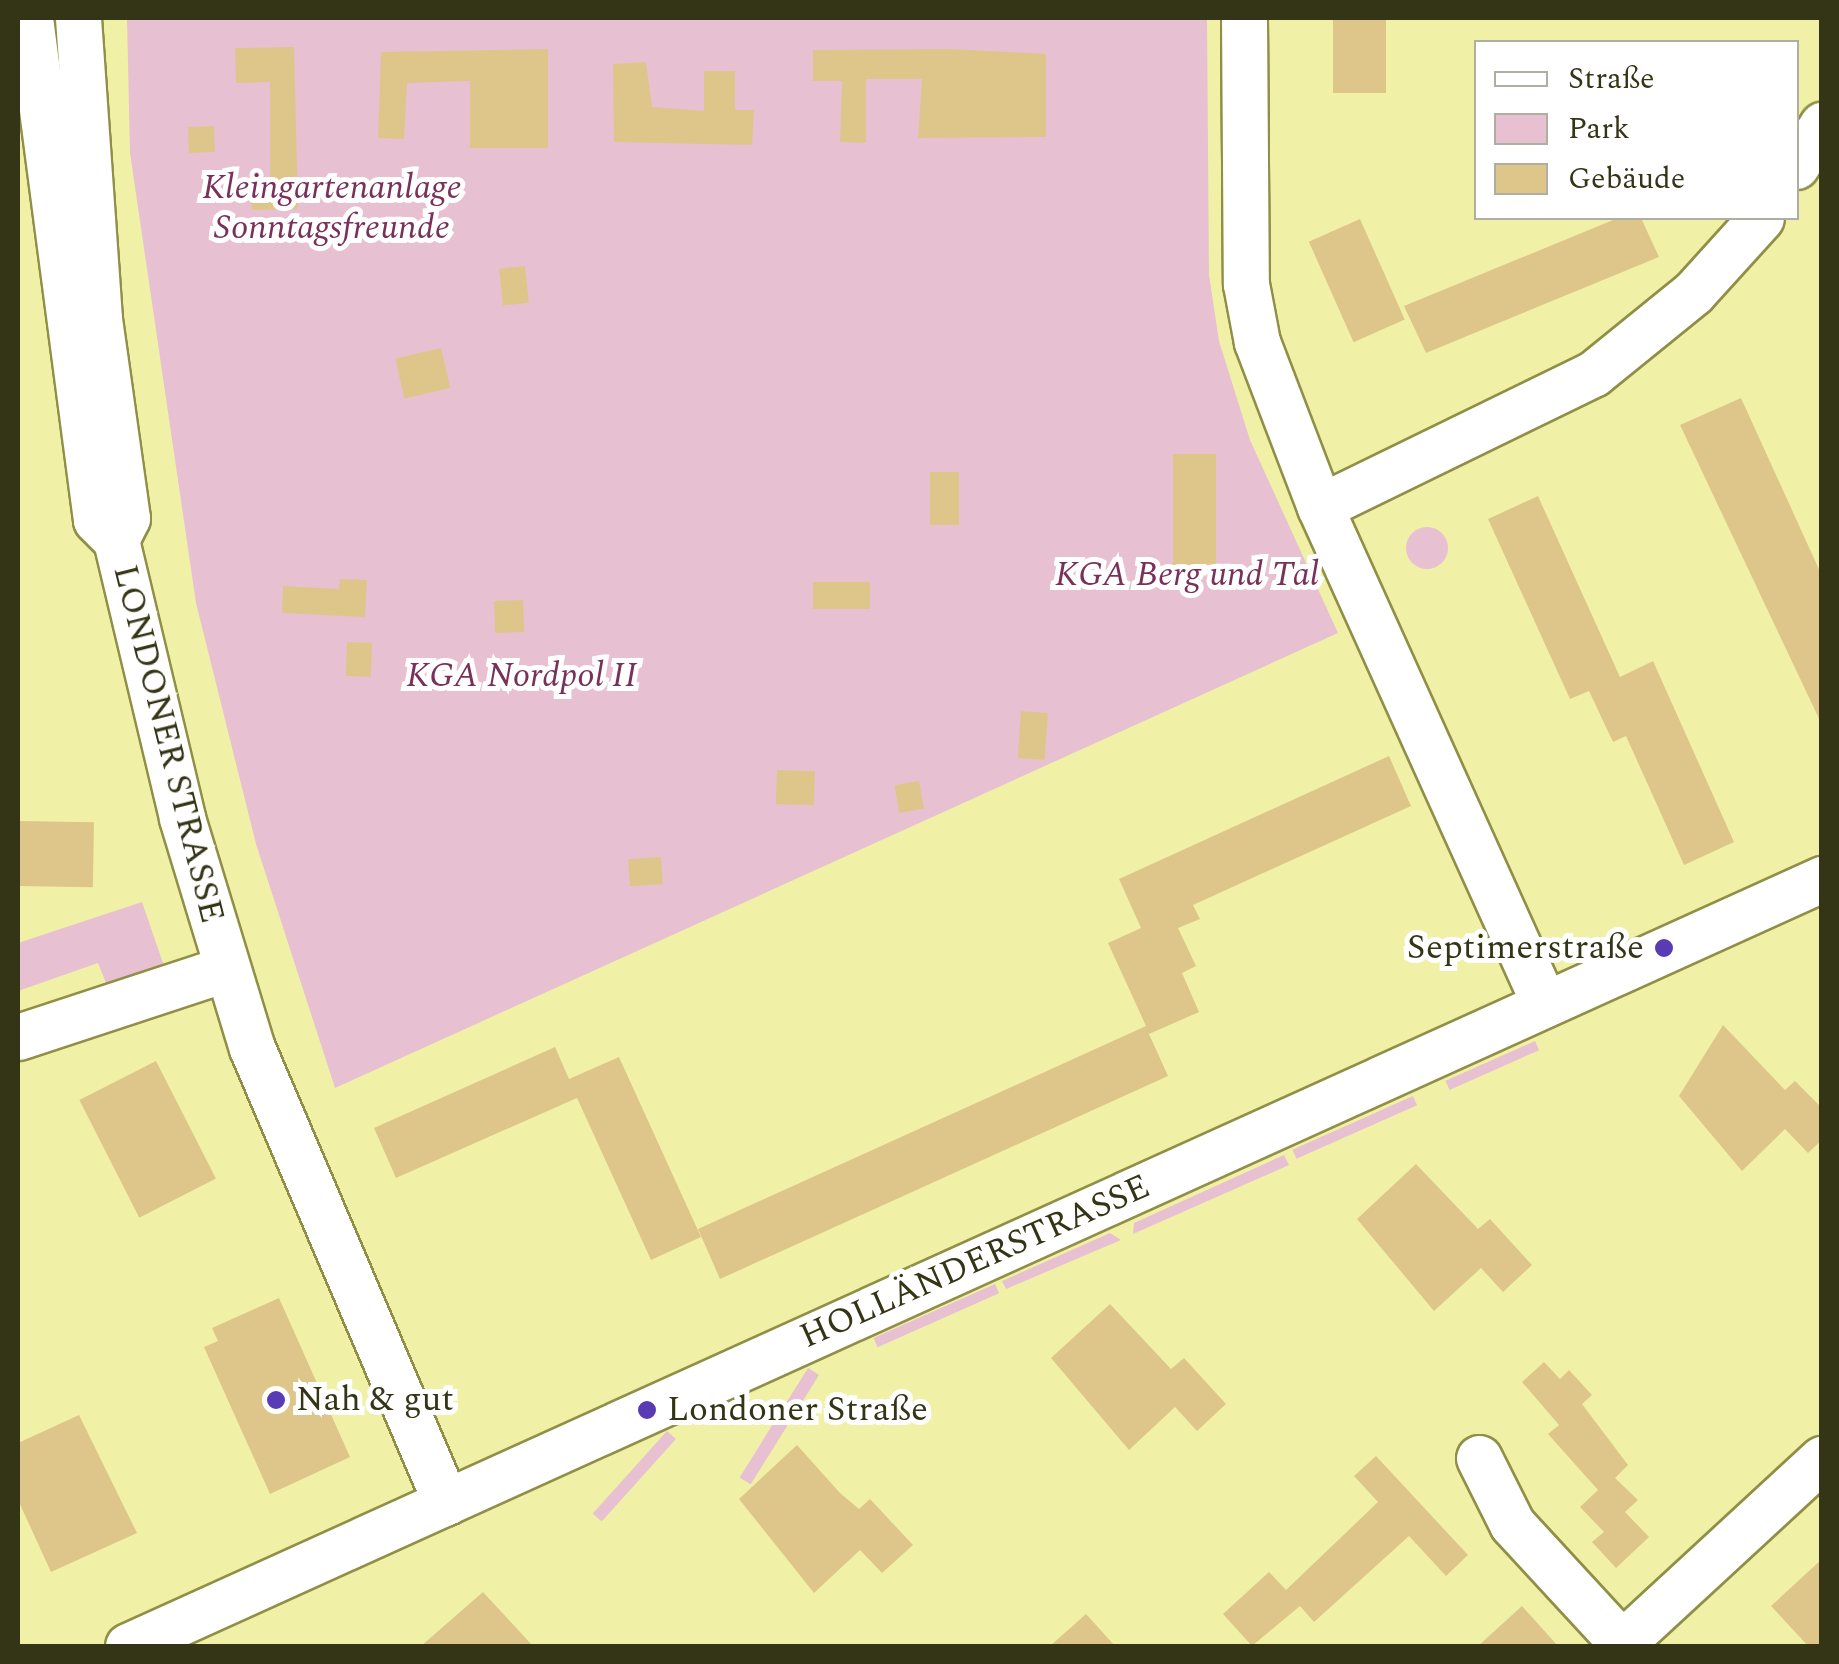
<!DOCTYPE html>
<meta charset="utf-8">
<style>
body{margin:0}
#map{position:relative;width:1839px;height:1664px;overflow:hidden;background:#f0f1a6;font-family:Spectral,serif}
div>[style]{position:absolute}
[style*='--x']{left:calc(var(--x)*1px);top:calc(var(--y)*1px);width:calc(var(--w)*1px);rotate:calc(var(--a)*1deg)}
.green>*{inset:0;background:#e7c0d2;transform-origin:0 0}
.round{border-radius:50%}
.building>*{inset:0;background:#dec68a;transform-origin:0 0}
.roads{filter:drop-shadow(2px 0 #8f8f47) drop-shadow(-2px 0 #8f8f47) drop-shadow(0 2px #8f8f47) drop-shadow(0 -2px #8f8f47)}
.minor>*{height:45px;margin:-22.5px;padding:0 22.5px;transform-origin:22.5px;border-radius:22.5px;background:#fff}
.dots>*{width:28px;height:28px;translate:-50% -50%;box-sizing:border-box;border:5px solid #fff;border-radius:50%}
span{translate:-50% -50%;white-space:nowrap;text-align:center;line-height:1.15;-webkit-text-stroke:10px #fff;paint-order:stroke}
.park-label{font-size:35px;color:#793059;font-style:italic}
.street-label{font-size:35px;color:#343416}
.poi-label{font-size:35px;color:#343416}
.right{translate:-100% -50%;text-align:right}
.left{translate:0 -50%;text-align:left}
.frame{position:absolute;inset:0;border:20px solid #343416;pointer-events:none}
.legend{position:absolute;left:1474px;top:40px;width:325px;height:180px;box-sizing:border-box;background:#fff;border:2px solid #aeaea2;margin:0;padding:12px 18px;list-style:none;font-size:30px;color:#343416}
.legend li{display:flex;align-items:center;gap:20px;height:50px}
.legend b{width:50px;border:2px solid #aeaea2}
</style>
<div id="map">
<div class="green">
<div style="clip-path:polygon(127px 18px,1207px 18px,1209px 275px,1219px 341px,1250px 440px,1338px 633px,335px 1088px,256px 844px,196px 603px,130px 153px)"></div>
<div class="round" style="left:1406px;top:527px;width:42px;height:42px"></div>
<div style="clip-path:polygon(142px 902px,165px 969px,108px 988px,98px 963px,18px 991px,18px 943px)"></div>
<div style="left:1535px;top:1041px;width:10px;height:98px;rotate:66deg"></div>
<div style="left:1413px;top:1096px;width:10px;height:132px;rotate:66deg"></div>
<div style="clip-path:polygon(1284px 1155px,1289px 1165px,1133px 1234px,1134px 1223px)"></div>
<div style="clip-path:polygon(1110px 1233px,1121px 1240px,1006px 1289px,1002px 1281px)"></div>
<div style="left:995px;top:1284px;width:10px;height:133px;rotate:66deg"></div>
<div style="left:808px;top:1368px;width:13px;height:129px;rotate:32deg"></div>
<div style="left:667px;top:1431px;width:12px;height:111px;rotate:42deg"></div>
</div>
<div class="building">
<div style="left:1333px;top:18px;width:53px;height:75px"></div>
<div style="clip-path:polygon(294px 47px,298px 209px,252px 210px,248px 184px,270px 182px,270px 82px,236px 83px,235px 48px)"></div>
<div style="clip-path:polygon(548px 49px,548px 148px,470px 148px,470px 81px,407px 83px,404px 139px,378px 138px,381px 52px)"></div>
<div style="clip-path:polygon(950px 49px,1046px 54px,1046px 137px,918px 138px,922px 79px,866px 79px,866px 143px,840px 142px,842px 81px,813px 81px,813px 50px)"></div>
<div style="clip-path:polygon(646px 62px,652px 107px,704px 111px,704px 71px,735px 71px,735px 110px,754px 110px,752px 145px,614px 142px,613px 64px)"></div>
<div style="left:214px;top:126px;width:26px;height:26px;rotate:88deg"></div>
<div style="clip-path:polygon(1618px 218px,1641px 218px,1659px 257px,1426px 353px,1404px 306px)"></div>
<div style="left:1360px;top:219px;width:110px;height:56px;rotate:66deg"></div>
<div style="left:525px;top:266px;width:37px;height:26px;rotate:84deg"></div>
<div style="left:441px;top:348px;width:41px;height:47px;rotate:77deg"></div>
<div style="clip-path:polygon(1741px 398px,1822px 576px,1822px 725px,1680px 425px)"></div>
<div style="left:1216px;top:454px;width:116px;height:43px;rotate:90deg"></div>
<div style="left:959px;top:472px;width:53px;height:29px;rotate:90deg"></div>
<div style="clip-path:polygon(1538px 496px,1620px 677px,1653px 661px,1734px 842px,1684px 865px,1626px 736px,1613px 742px,1589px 691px,1570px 699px,1488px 519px)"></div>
<div style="clip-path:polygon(340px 579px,367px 580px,365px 617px,282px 613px,283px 586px,339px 589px)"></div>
<div style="left:870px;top:582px;width:27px;height:57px;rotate:90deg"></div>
<div style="left:523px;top:600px;width:32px;height:29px;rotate:88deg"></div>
<div style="left:347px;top:642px;width:25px;height:34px;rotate:2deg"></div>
<div style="left:1021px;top:711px;width:27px;height:47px;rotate:4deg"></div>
<div style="clip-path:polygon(1389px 756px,1411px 806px,1193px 905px,1200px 919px,1178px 928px,1196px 966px,1182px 973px,1199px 1012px,1149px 1034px,1168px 1076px,720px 1279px,698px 1229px,1146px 1026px,1108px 943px,1141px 928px,1119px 879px)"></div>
<div style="left:777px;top:770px;width:38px;height:34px;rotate:2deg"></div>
<div style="left:919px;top:781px;width:28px;height:25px;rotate:80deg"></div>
<div style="left:18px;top:821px;width:76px;height:65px;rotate:1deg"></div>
<div style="left:661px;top:857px;width:27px;height:33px;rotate:86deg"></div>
<div style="clip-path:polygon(1723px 1025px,1785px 1090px,1795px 1081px,1822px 1108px,1822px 1140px,1808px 1153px,1785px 1129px,1742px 1171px,1679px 1096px)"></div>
<div style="clip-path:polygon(555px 1047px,569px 1079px,619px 1057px,701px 1237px,651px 1260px,577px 1098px,396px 1178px,374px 1128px)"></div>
<div style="left:156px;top:1061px;width:132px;height:86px;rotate:63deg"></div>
<div style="clip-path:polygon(1416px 1164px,1478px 1229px,1490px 1219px,1532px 1265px,1503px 1292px,1481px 1268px,1434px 1311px,1357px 1219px)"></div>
<div style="clip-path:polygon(279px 1298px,350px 1457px,270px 1494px,204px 1347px,218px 1341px,212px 1328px)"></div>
<div style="clip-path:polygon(1110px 1304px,1171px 1369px,1184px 1358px,1226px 1404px,1197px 1431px,1175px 1407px,1129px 1450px,1051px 1358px)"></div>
<div style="clip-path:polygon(1544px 1362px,1560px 1379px,1569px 1370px,1592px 1395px,1582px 1404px,1628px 1465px,1615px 1478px,1638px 1500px,1625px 1512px,1649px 1537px,1616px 1568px,1592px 1542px,1604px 1532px,1580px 1507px,1598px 1490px,1548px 1434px,1559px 1425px,1522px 1382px)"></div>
<div style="clip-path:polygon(79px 1415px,137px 1533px,51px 1572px,18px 1500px,18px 1443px)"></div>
<div style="clip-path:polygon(797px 1445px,840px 1493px,859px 1509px,870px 1499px,913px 1545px,882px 1573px,860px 1550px,814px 1593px,739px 1499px)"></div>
<div style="clip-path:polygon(1376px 1456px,1468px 1555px,1446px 1576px,1409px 1536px,1314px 1622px,1300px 1606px,1252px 1646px,1223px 1614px,1269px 1572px,1286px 1590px,1378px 1502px,1354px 1476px)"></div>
<div style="clip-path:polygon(1822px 1559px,1822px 1646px,1808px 1646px,1771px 1606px)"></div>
<div style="clip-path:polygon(483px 1592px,533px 1646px,421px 1646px)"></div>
<div style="clip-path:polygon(1522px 1606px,1558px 1646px,1478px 1646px)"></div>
<div style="clip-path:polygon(1086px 1614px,1115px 1646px,1050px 1646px)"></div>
</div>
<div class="roads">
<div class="minor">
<div style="--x:30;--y:18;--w:506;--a:82.51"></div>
<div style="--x:96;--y:520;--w:28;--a:45"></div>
<div style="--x:116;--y:540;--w:286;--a:76.6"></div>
<div style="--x:182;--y:818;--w:240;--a:73.1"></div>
<div style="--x:252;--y:1048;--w:494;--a:66.9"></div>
<div style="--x:78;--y:18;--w:302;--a:86"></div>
<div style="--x:99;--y:319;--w:201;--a:82"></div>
<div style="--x:127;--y:518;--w:25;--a:117"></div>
<div style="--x:1244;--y:18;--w:266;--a:89.6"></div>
<div style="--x:1246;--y:284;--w:59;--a:79.3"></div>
<div style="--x:1257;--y:342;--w:177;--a:69.1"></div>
<div style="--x:1320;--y:507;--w:544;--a:65.7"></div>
<div style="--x:1796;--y:166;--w:49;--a:-57.6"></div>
<div style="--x:1320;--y:507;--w:304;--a:-26"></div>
<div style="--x:1593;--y:374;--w:129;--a:-39"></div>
<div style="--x:1693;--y:293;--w:101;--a:-47.8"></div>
<div style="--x:18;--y:1037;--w:218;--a:-18.2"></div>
<div style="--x:1479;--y:1458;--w:74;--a:63.4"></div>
<div style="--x:1512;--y:1524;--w:162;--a:47.3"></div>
<div style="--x:128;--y:1646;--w:1860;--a:-24.36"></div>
<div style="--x:1619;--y:1646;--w:276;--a:-42.7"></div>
</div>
</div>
<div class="dots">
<div style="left:1664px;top:948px;background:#593bb3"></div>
<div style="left:276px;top:1400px;background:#593bb3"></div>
<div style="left:647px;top:1410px;background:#593bb3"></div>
</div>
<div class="park-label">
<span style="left:332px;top:208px">Kleingartenanlage<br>Sonntagsfreunde</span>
<span style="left:1187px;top:575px">KGA Berg und Tal</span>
<span style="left:522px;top:676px">KGA Nordpol II</span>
</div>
<div class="street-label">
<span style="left:168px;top:744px;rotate:76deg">LONDONER STRASSE</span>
<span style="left:975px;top:1262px;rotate:-24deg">HOLLÄNDERSTRASSE</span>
</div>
<div class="poi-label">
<span class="right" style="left:1644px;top:948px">Septimerstraße</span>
<span class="left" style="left:296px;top:1400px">Nah &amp; gut</span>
<span class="left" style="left:667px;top:1410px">Londoner Straße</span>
</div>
<div class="frame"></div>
<ul class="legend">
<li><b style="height:12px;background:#fff"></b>Straße</li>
<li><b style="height:28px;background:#e7c0d2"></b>Park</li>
<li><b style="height:28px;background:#dec68a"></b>Gebäude</li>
</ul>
</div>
